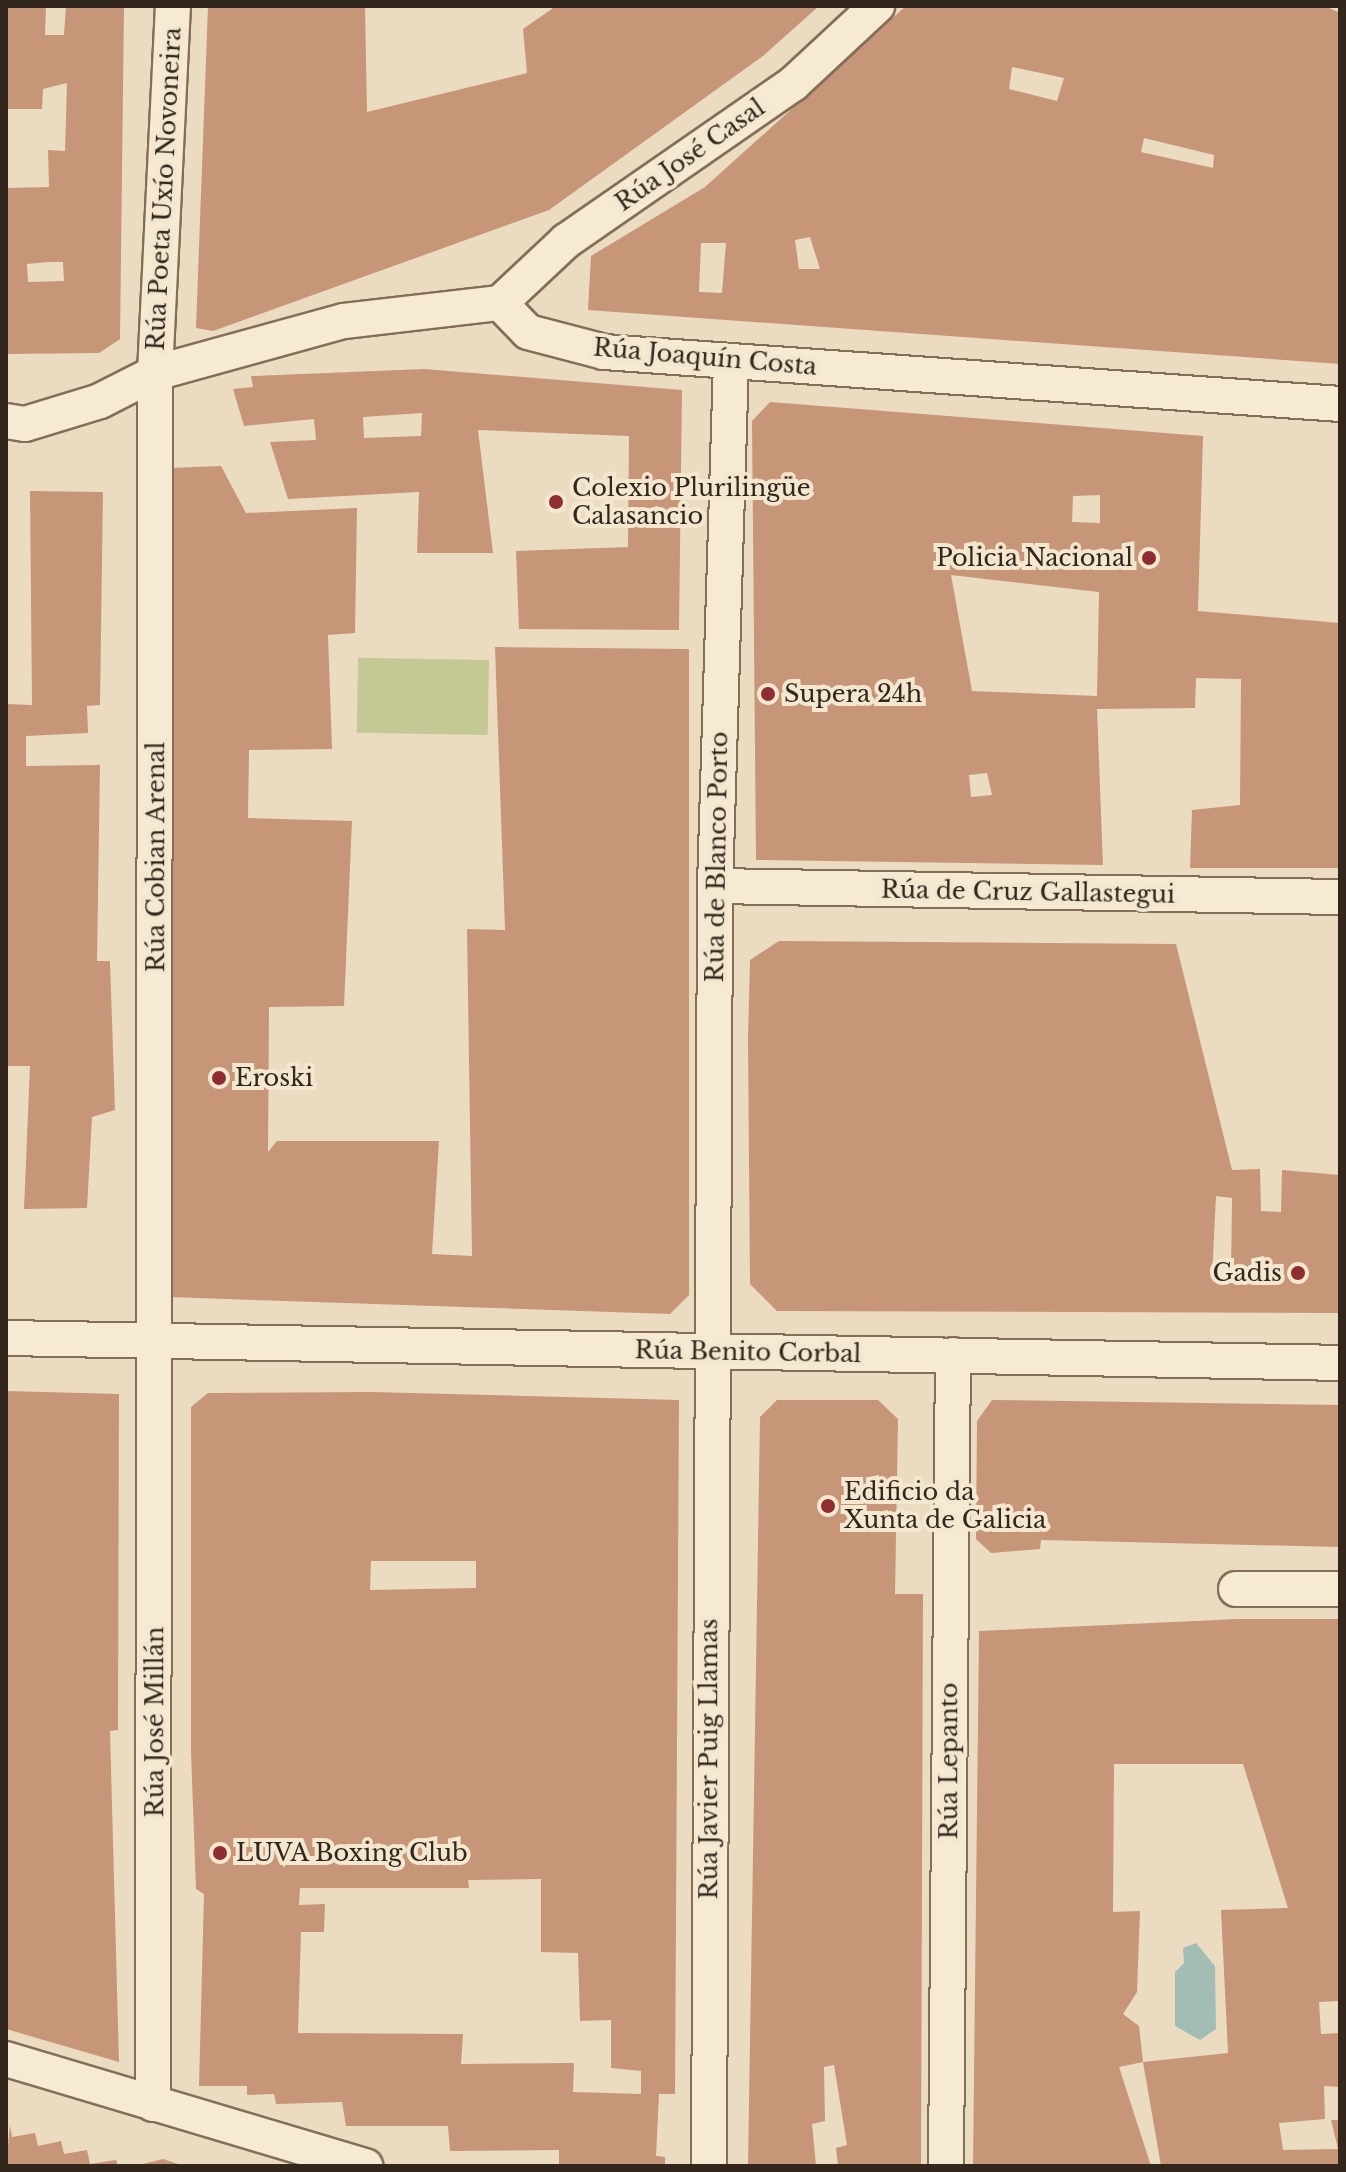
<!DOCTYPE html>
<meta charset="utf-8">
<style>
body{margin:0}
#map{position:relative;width:1346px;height:2172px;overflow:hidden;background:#ebdcc1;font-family:"Libre Baskerville",serif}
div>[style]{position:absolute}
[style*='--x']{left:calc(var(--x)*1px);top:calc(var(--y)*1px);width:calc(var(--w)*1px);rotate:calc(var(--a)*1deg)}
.green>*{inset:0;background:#c4c895;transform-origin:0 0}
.water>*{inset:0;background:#a3bdb4}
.building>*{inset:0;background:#c79578}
.roads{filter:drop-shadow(2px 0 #836e59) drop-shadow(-2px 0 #836e59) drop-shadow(0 2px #836e59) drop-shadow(0 -2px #836e59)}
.street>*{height:34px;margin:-17px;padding:0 17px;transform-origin:17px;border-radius:17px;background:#f6ead3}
.dots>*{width:22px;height:22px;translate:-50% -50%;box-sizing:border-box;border:4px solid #f3e7d0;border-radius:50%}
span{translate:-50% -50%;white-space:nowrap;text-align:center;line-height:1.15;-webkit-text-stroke:8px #f3e7d0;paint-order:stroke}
.street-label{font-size:24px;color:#33271d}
.poi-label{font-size:24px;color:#33271d}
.left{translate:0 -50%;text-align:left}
.right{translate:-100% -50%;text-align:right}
.frame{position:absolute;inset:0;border:8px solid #33271d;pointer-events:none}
</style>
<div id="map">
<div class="green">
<div style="left:489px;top:660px;width:75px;height:131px;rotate:91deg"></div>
</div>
<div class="water">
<div style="clip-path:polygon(1196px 1943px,1215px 1966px,1216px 2029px,1200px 2040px,1175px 2026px,1175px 1972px,1184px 1963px,1183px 1948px)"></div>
</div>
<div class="building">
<div style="clip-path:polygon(evenodd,6px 6px,46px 6px,45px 35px,64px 35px,66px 6px,124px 6px,120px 339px,99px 353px,6px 354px,6px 188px,49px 187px,48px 150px,65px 151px,67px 83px,43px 89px,42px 109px,6px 109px,6px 6px,49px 262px,63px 262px,64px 281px,28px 282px,27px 264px,49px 262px)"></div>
<div style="clip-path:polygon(208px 6px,365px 6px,367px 112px,527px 73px,523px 29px,556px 6px,819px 6px,763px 56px,549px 210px,213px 331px,196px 328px)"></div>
<div style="clip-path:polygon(evenodd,906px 6px,1325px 6px,1340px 13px,1340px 364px,588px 310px,591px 256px,705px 187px,906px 6px,1012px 67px,1064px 78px,1057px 101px,1009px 89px,1012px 67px,906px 6px,1144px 138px,1214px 155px,1213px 168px,1141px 152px,1144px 138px,906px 6px,810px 237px,820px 269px,799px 269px,795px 240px,810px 237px,906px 6px,701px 243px,726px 243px,722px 293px,699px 292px,701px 243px)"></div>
<div style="clip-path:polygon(evenodd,424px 369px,682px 390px,679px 630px,519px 629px,516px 551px,628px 547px,629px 436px,478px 430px,493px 553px,417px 553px,419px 492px,288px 499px,270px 442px,316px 440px,314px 419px,244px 426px,233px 389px,253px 387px,251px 376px,424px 369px,422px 413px,421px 436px,364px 438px,363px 417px,422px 413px)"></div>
<div style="clip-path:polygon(evenodd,770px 402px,1203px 436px,1198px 611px,1340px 623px,1340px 868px,1190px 868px,1192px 810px,1240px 805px,1241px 679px,1196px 678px,1195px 708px,1097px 709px,1103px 865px,756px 860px,752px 421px,770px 402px,1100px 495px,1100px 523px,1072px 522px,1073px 496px,1100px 495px,770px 402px,951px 575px,1099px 592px,1097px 696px,972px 691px,951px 575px,770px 402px,987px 773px,992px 795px,971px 797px,969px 775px,987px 773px)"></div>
<div style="clip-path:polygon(221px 466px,246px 513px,357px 508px,355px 633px,328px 635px,332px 749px,249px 750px,248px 818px,352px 821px,344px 1006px,269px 1007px,268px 1152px,277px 1141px,439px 1141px,432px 1254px,472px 1256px,467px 929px,505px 930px,495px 647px,689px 649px,689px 1295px,670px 1314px,169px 1297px,168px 468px)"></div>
<div style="clip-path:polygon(30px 491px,103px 492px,100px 705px,87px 706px,88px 733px,26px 736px,26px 766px,100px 765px,97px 961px,110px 961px,115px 1110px,92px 1117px,87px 1208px,24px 1209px,30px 1066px,6px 1066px,6px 704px,32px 705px)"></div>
<div style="clip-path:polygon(evenodd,779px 941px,1176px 944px,1232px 1170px,1260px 1169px,1261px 1211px,1281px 1212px,1282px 1170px,1340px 1175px,1340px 1313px,777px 1311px,750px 1284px,748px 1039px,750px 960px,779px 941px,1216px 1196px,1232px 1198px,1231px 1279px,1212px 1278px,1216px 1196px)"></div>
<div style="clip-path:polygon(6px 1391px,119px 1394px,118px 1730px,110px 1731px,119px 2062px,6px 2029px)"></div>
<div style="clip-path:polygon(evenodd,372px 1392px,679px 1400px,675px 2094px,659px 2094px,656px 2156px,665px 2157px,665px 2166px,559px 2166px,559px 2150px,450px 2151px,448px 2126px,346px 2126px,342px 2102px,276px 2104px,274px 2094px,247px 2095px,247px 2086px,199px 2086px,204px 1894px,196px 1889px,191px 1752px,191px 1407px,208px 1393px,372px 1392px,371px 1561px,476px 1561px,476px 1588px,370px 1590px,371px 1561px,372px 1392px,541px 1879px,541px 1952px,578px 1953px,580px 2021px,611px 2020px,611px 2068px,641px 2071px,641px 2094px,573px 2092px,574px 2063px,461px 2064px,463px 2034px,298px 2033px,301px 1932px,324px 1932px,325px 1904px,299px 1905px,300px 1888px,469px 1888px,468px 1880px,541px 1879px)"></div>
<div style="clip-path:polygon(777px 1400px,878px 1400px,898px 1419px,895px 1594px,923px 1594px,921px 2166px,838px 2166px,836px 2148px,847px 2145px,834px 2065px,824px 2067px,825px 2121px,812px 2124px,816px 2166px,748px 2166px,760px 1417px)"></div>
<div style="clip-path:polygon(992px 1400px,1340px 1405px,1340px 1547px,1041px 1540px,1040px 1549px,991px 1553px,976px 1539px,977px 1421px)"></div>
<div style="clip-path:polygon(evenodd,1238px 1619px,1340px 1619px,1340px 2001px,1319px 2002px,1321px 2034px,1340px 2033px,1340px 2087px,1324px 2086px,1325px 2119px,1279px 2123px,1283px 2150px,1338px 2149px,1331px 2120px,1340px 2120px,1340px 2166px,1161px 2166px,1143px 2062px,1119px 2067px,1151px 2166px,973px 2166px,979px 1631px,1238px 1619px,1114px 1764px,1243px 1764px,1288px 1908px,1221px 1910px,1228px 2053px,1143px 2062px,1139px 2026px,1123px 2014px,1137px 1992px,1140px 1911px,1113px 1912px,1114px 1764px)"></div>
<div style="clip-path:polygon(10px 2125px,12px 2137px,35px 2133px,38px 2146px,61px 2141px,64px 2154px,87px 2150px,90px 2164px,116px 2160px,118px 2166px,6px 2166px)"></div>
<div style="clip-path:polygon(163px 2159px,184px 2166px,139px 2166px,139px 2165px)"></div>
</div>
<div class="roads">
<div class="street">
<div style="--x:500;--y:303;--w:91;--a:-43.2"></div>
<div style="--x:566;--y:241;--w:276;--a:-34.7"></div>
<div style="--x:793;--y:84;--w:115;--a:-42.9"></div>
<div style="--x:6;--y:421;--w:19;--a:9"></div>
<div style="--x:25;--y:424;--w:78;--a:-17"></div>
<div style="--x:100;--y:401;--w:62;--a:-27"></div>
<div style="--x:155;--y:373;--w:196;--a:-15.4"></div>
<div style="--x:344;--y:321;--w:157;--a:-6.6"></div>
<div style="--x:500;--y:303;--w:40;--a:46"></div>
<div style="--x:528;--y:332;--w:79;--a:14.7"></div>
<div style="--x:604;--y:352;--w:738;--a:4.04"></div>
<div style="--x:715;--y:886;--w:625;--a:1.01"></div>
<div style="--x:6;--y:1338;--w:1334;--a:1.07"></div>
<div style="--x:1236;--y:1589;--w:104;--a:0"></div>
<div style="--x:6;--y:2059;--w:375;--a:16.6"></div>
<div style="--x:153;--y:2104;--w:1731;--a:-89.93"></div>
<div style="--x:155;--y:373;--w:367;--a:-87.2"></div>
<div style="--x:709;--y:2166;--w:1280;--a:-89.73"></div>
<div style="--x:715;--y:886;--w:524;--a:-88.25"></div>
<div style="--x:946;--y:2166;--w:811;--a:-89.51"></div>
</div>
</div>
<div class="dots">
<div style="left:556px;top:502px;background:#8e2d32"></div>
<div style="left:1149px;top:558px;background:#8e2d32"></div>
<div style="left:768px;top:694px;background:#8e2d32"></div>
<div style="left:219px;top:1078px;background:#8e2d32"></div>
<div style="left:1298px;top:1273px;background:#8e2d32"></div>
<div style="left:828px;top:1506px;background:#8e2d32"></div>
<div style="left:220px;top:1853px;background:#8e2d32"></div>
</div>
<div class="street-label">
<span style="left:690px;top:155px;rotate:-35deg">Rúa José Casal</span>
<span style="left:164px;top:189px;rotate:-87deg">Rúa Poeta Uxío Novoneira</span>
<span style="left:705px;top:357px;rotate:5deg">Rúa Joaquín Costa</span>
<span style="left:156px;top:857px;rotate:-90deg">Rúa Cobian Arenal</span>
<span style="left:717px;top:857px;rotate:-89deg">Rúa de Blanco Porto</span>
<span style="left:1028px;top:892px;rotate:1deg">Rúa de Cruz Gallastegui</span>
<span style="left:748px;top:1352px;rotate:1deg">Rúa Benito Corbal</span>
<span style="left:155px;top:1722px;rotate:-90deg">Rúa José Millán</span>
<span style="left:709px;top:1759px;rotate:-90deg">Rúa Javier Puig Llamas</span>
<span style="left:949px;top:1761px;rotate:-90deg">Rúa Lepanto</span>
</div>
<div class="poi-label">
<span class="left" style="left:572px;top:502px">Colexio Plurilingüe<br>Calasancio</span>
<span class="right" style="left:1133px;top:558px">Policia Nacional</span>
<span class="left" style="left:784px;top:694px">Supera 24h</span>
<span class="left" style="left:235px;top:1078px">Eroski</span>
<span class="right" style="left:1282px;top:1273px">Gadis</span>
<span class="left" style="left:844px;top:1506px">Edificio da<br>Xunta de Galicia</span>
<span class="left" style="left:236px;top:1853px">LUVA Boxing Club</span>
</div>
<div class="frame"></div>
</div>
